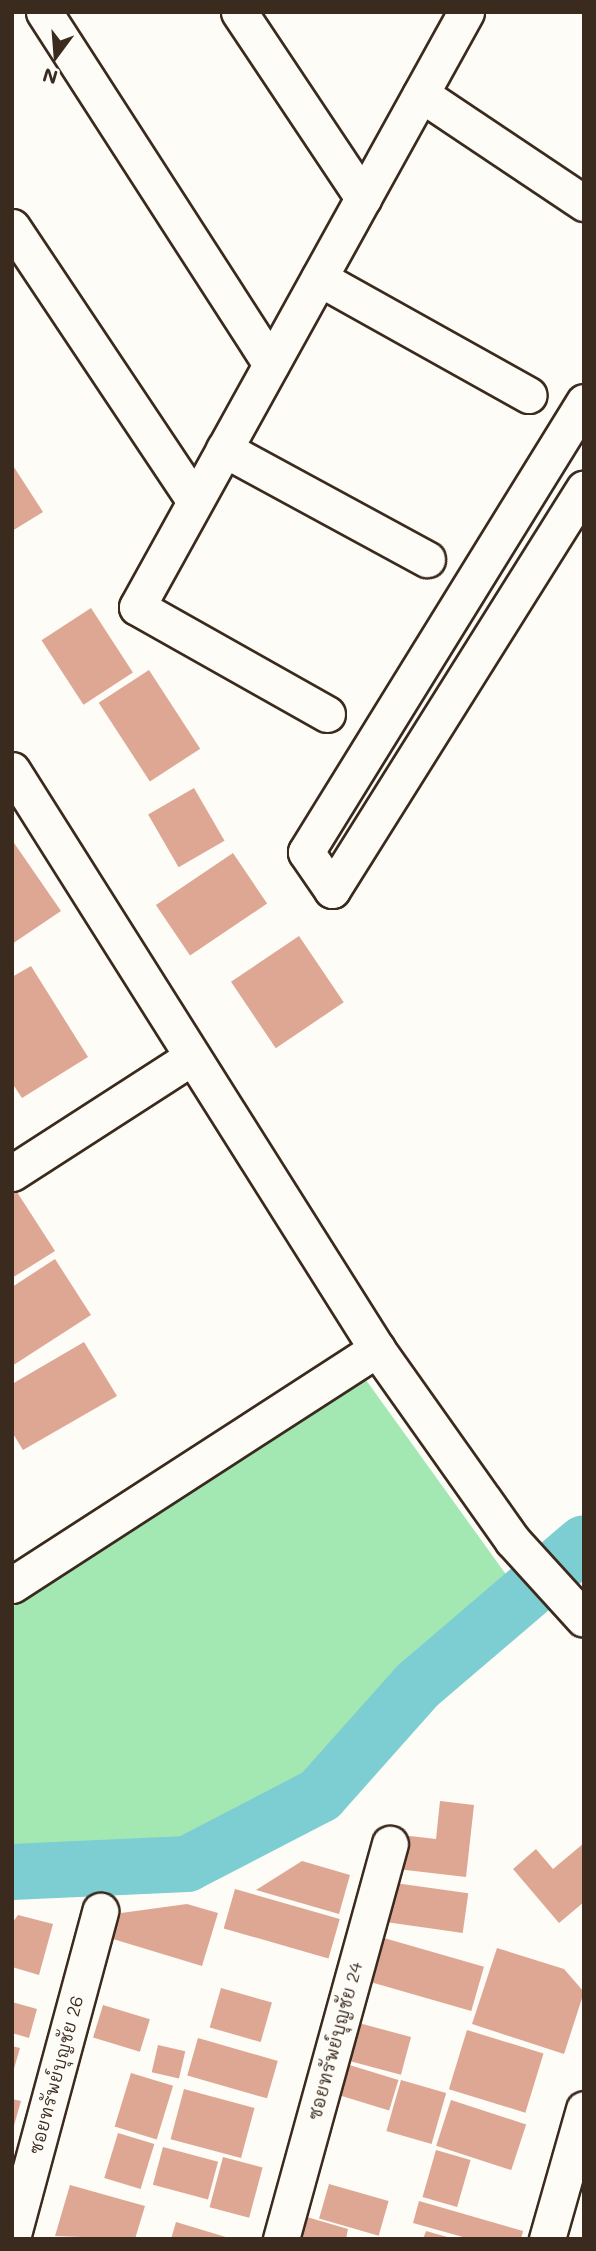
<!DOCTYPE html>
<meta charset="utf-8">
<style>
body{margin:0}
#map{position:relative;width:596px;height:2251px;overflow:hidden;background:#fdfcf7;font-family:Mali,"Playpen Sans Thai",sans-serif}
div>[style]{position:absolute}
[style*='--x']{left:calc(var(--x)*1px);top:calc(var(--y)*1px);width:calc(var(--w)*1px);rotate:calc(var(--a)*1deg)}
.green>*{inset:0;background:#a3e8b3}
.river>*{height:56px;margin:-28px;padding:0 28px;transform-origin:28px;border-radius:28px;background:#7cced2}
.building>*{inset:0;background:#dda794;transform-origin:0 0}
.roads{filter:drop-shadow(2px 0 #3b2a1e) drop-shadow(-2px 0 #3b2a1e) drop-shadow(0 2px #3b2a1e) drop-shadow(0 -2px #3b2a1e)}
.minor>*{height:35px;margin:-17.5px;padding:0 17.5px;transform-origin:17.5px;border-radius:17.5px;background:#fdfcf7}
span{translate:-50% -50%;white-space:nowrap;text-align:center;line-height:1.15;-webkit-text-stroke:5px #fdfcf7;paint-order:stroke}
.street-label{font-size:18px;color:#3b2a1e}
.frame{position:absolute;inset:0;border:14px solid #3b2a1e;pointer-events:none}
.north{position:absolute;left:21px;top:21px;width:70px;height:70px;-webkit-text-stroke:5px #fdfcf7;paint-order:stroke;rotate:196deg;font-size:19px;font-weight:700;line-height:28px;text-align:center;color:#3b2a1e}
.north::after{content:'';display:block;margin:auto;width:24px;height:32px;background:#3b2a1e;clip-path:polygon(50% 0,100% 100%,50% 72%,0 100%)}
</style>
<div id="map">
<div class="green">
<div style="clip-path:polygon(366px 1380px,510px 1580px,311px 1777px,214px 1836px,99px 1848px,12px 1845px,12px 1607px)"></div>
</div>
<div class="river">
<div style="--x:12;--y:1872;--w:175;--a:-2.6"></div>
<div style="--x:187;--y:1864;--w:150;--a:-27.4"></div>
<div style="--x:320;--y:1795;--w:147;--a:-48.3"></div>
<div style="--x:418;--y:1685;--w:218;--a:-40.5"></div>
</div>
<div class="building">
<div style="clip-path:polygon(12px 464px,43px 512px,12px 531px)"></div>
<div style="left:91px;top:608px;width:77px;height:59px;rotate:57deg"></div>
<div style="left:149px;top:670px;width:94px;height:60px;rotate:57deg"></div>
<div style="left:194px;top:788px;width:61px;height:53px;rotate:60deg"></div>
<div style="clip-path:polygon(12px 840px,61px 911px,12px 944px)"></div>
<div style="left:233px;top:853px;width:61px;height:93px;rotate:56deg"></div>
<div style="left:299px;top:936px;width:80px;height:82px;rotate:56deg"></div>
<div style="clip-path:polygon(31px 966px,88px 1057px,22px 1098px,12px 1083px,12px 977px)"></div>
<div style="clip-path:polygon(15px 1189px,55px 1251px,12px 1278px,12px 1191px)"></div>
<div style="clip-path:polygon(55px 1259px,91px 1315px,12px 1366px,12px 1287px)"></div>
<div style="clip-path:polygon(84px 1342px,117px 1396px,23px 1450px,12px 1432px,12px 1384px)"></div>
<div style="clip-path:polygon(440px 1801px,474px 1805px,466px 1877px,397px 1869px,401px 1835px,436px 1839px)"></div>
<div style="clip-path:polygon(584px 1843px,584px 1902px,559px 1923px,513px 1869px,536px 1849px,553px 1869px)"></div>
<div style="clip-path:polygon(302px 1861px,350px 1875px,339px 1914px,256px 1890px)"></div>
<div style="left:395px;top:1883px;width:74px;height:40px;rotate:8deg"></div>
<div style="left:235px;top:1889px;width:109px;height:41px;rotate:16deg"></div>
<div style="clip-path:polygon(187px 1904px,218px 1913px,202px 1966px,113px 1939px,121px 1913px)"></div>
<div style="clip-path:polygon(18px 1915px,53px 1924px,39px 1975px,12px 1967px,12px 1923px)"></div>
<div style="left:384px;top:1938px;width:104px;height:46px;rotate:16deg"></div>
<div style="clip-path:polygon(497px 1948px,564px 1969px,584px 1992px,564px 2054px,472px 2024px)"></div>
<div style="left:221px;top:1988px;width:53px;height:41px;rotate:16deg"></div>
<div style="clip-path:polygon(12px 2002px,37px 2009px,29px 2038px,12px 2033px)"></div>
<div style="left:103px;top:2005px;width:49px;height:34px;rotate:17deg"></div>
<div style="left:355px;top:2022px;width:58px;height:39px;rotate:15deg"></div>
<div style="left:467px;top:2030px;width:80px;height:62px;rotate:17deg"></div>
<div style="left:198px;top:2038px;width:83px;height:39px;rotate:16deg"></div>
<div style="left:158px;top:2045px;width:28px;height:28px;rotate:13deg"></div>
<div style="clip-path:polygon(12px 2046px,20px 2048px,13px 2072px,12px 2072px)"></div>
<div style="left:343px;top:2063px;width:58px;height:32px;rotate:17deg"></div>
<div style="left:131px;top:2073px;width:44px;height:56px;rotate:17deg"></div>
<div style="left:401px;top:2080px;width:47px;height:53px;rotate:16deg"></div>
<div style="left:184px;top:2089px;width:73px;height:52px;rotate:15deg"></div>
<div style="clip-path:polygon(12px 2099px,21px 2101px,13px 2129px,12px 2129px)"></div>
<div style="left:451px;top:2100px;width:79px;height:48px;rotate:18deg"></div>
<div style="left:118px;top:2133px;width:38px;height:47px;rotate:17deg"></div>
<div style="left:163px;top:2147px;width:57px;height:39px;rotate:15deg"></div>
<div style="left:436px;top:2150px;width:36px;height:49px;rotate:16deg"></div>
<div style="left:223px;top:2157px;width:41px;height:52px;rotate:15deg"></div>
<div style="left:329px;top:2184px;width:62px;height:36px;rotate:16deg"></div>
<div style="clip-path:polygon(70px 2185px,145px 2206px,135px 2239px,55px 2236px)"></div>
<div style="clip-path:polygon(419px 2201px,523px 2231px,521px 2239px,470px 2239px,413px 2223px)"></div>
<div style="clip-path:polygon(300px 2215px,348px 2229px,346px 2239px,292px 2239px)"></div>
<div style="clip-path:polygon(176px 2222px,229px 2238px,229px 2239px,171px 2239px)"></div>
<div style="clip-path:polygon(426px 2231px,451px 2238px,451px 2239px,423px 2239px)"></div>
</div>
<div class="roads">
<div class="minor">
<div style="--x:44;--y:12;--w:419;--a:57.2"></div>
<div style="--x:239;--y:12;--w:224;--a:56.3"></div>
<div style="--x:421;--y:94;--w:196;--a:33.8"></div>
<div style="--x:12;--y:227;--w:329;--a:56.3"></div>
<div style="--x:319;--y:278;--w:240;--a:29.2"></div>
<div style="--x:584;--y:402;--w:529;--a:121.71"></div>
<div style="--x:306;--y:852;--w:46;--a:55.6"></div>
<div style="--x:332;--y:890;--w:474;--a:-57.9"></div>
<div style="--x:224;--y:449;--w:231;--a:28.5"></div>
<div style="--x:327;--y:714;--w:218;--a:-150.6"></div>
<div style="--x:137;--y:607;--w:680;--a:-61.06"></div>
<div style="--x:12;--y:770;--w:684;--a:57.77"></div>
<div style="--x:377;--y:1349;--w:235;--a:54.7"></div>
<div style="--x:513;--y:1541;--w:105;--a:47.7"></div>
<div style="--x:12;--y:1173;--w:214;--a:-32.8"></div>
<div style="--x:12;--y:1585;--w:435;--a:-32.9"></div>
<div style="--x:12;--y:2238;--w:339;--a:-74.9"></div>
<div style="--x:281;--y:2239;--w:410;--a:-74.6"></div>
<div style="--x:547;--y:2239;--w:135;--a:-74.1"></div>
</div>
</div>
<div class="street-label">
<span style="left:335px;top:2041px;rotate:-75deg">ซอยทรัพย์บุญชัย 24</span>
<span style="left:56px;top:2075px;rotate:-75deg">ซอยทรัพย์บุญชัย 26</span>
</div>
<div class="frame"></div>
<div class="north">N</div>
</div>
